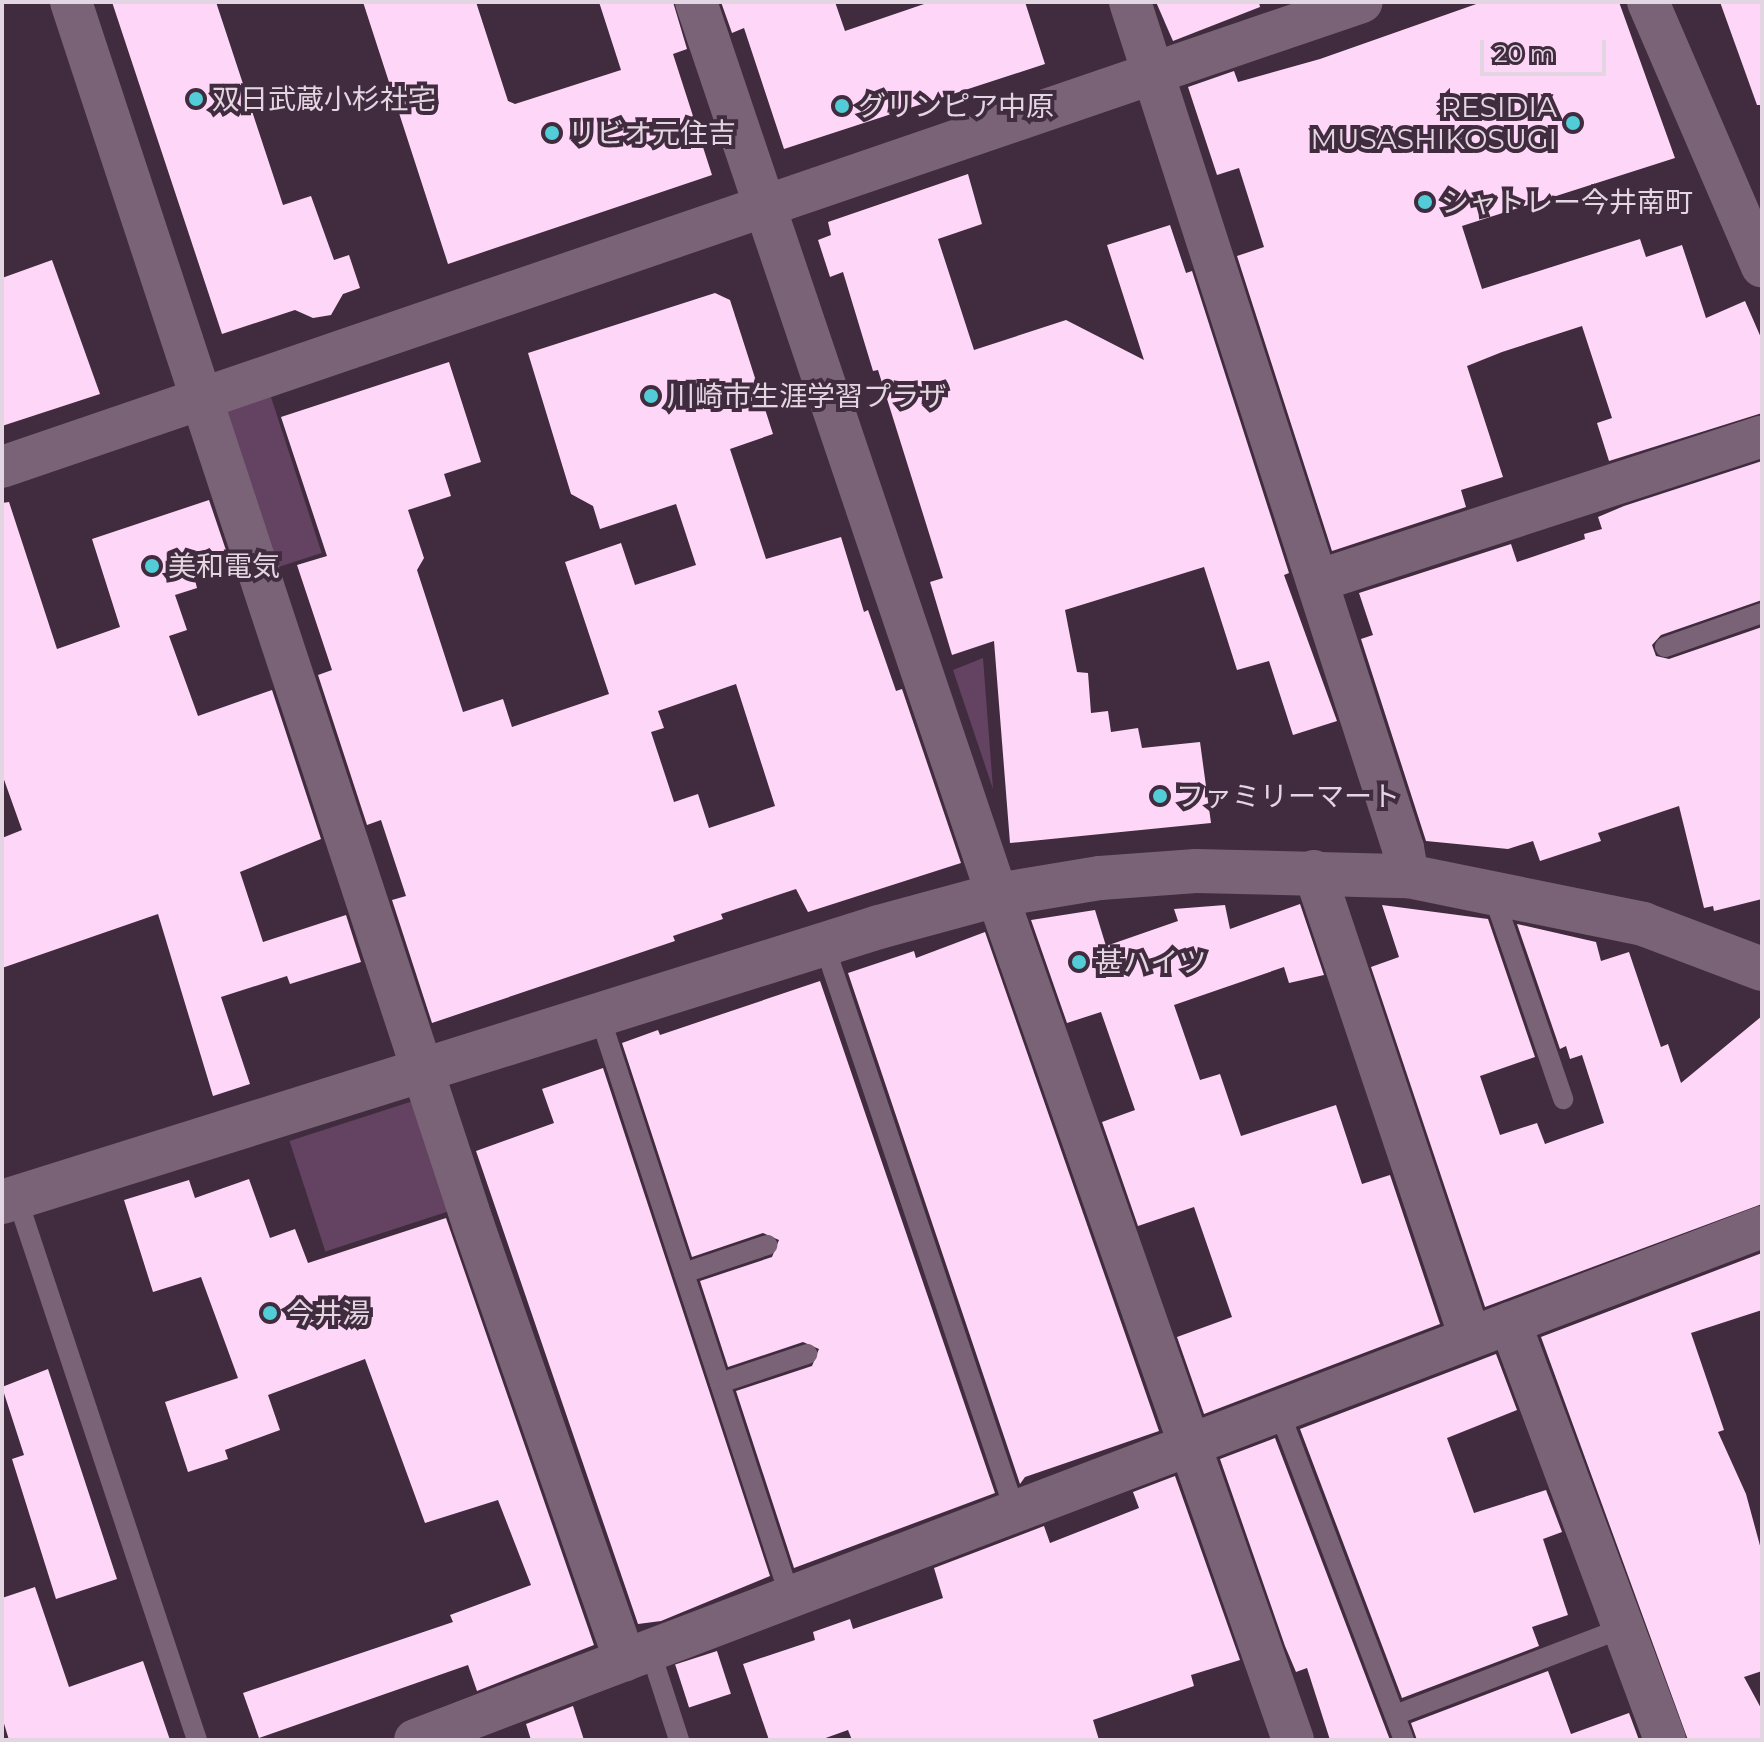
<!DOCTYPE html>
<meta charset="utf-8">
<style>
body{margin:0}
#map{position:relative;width:1764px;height:1742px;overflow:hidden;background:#402c3e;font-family:Montserrat,"Noto Sans JP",sans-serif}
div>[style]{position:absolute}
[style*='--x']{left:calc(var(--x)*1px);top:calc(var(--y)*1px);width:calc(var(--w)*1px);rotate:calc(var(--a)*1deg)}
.green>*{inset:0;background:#644261;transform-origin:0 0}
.building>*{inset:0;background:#fed6f8;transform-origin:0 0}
.service>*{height:20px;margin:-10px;padding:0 10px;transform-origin:10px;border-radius:10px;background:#7a6277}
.minor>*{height:42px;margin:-21px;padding:0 21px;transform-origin:21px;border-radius:21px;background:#7a6277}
.tertiary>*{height:44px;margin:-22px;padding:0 22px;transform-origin:22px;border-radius:22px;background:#7a6277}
.dots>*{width:22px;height:22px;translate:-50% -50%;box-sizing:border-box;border:4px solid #402c3e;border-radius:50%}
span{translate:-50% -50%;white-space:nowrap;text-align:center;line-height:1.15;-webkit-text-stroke:8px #402c3e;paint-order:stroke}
.poi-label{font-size:28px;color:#e3d5e1}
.left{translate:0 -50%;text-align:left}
.right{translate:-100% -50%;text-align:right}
.frame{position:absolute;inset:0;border:4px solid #e3d5e1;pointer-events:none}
.scale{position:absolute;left:1480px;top:40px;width:126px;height:36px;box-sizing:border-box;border:4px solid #e3d5e1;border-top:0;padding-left:10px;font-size:24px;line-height:28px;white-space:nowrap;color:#e3d5e1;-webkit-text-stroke:6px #402c3e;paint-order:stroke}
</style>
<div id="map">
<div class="green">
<div style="left:271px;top:397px;width:164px;height:51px;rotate:72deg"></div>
<div style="clip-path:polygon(983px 658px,993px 789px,953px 670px)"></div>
<div style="left:416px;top:1100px;width:116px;height:133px;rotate:72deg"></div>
</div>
<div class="building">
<div style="clip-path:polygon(112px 2px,216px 2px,283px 205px,311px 196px,334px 260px,349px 255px,360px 288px,343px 294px,331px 315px,313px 318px,295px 310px,222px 334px)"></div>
<div style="clip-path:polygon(363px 2px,476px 2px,508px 101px,515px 104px,621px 70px,599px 2px,673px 2px,687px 49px,673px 54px,712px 175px,448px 264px)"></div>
<div style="clip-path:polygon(721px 2px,835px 2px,845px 31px,930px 2px,1025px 2px,1045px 64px,784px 149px,744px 28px,732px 33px)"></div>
<div style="clip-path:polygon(1156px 2px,1259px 2px,1260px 7px,1173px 41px)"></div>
<div style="clip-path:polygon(1482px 2px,1619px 2px,1675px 158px,1462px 226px,1482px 289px,1640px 239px,1646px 257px,1682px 245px,1706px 318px,1745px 301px,1762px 340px,1762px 413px,1609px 461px,1597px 423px,1612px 418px,1582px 326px,1502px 352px,1467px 366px,1503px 477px,1461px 490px,1466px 507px,1332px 551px,1237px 256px,1264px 247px,1239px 168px,1217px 175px,1188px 87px,1234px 71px,1238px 82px,1320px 59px)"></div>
<div style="clip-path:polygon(1720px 2px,1762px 2px,1762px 105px,1757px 105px)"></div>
<div style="clip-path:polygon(968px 174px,982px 224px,938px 239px,974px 350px,1066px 320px,1144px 360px,1107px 245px,1170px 225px,1186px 273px,1192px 271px,1289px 573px,1284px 575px,1337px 721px,1293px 735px,1269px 661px,1237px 670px,1204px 567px,1065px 610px,1077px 672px,1088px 673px,1091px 713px,1108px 711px,1111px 732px,1138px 728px,1142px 748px,1200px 742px,1211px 823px,1010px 843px,994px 641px,952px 655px,930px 582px,943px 578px,878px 370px,873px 371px,843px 272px,830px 277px,818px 240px,831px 235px,828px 222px)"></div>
<div style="clip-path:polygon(52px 260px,100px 394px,2px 426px,2px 278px)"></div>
<div style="clip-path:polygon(evenodd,715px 293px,730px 300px,773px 434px,730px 449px,766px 559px,841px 537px,864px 612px,868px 610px,896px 691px,902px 689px,961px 863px,808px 912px,796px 889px,721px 914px,723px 919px,673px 936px,675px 941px,432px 1023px,392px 900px,406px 896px,381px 820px,367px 825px,318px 675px,332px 670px,297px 565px,327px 556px,281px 417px,449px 362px,481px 462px,444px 474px,451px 496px,408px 510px,424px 558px,417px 570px,463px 712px,503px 699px,512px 727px,609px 694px,565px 562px,621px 543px,635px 585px,696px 565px,676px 504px,600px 529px,593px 506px,571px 494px,528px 353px,715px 293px,736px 684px,775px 806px,709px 828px,698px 794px,674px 802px,651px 732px,664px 728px,658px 711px,736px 684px)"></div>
<div style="clip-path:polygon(1762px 461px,1762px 600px,1661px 635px,1652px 645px,1656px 656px,1669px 659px,1762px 627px,1762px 899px,1714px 911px,1713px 906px,1704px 908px,1679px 806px,1598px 833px,1601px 841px,1540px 861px,1533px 841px,1508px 849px,1426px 841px,1361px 639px,1373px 635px,1359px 593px,1511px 544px,1517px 562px,1585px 539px,1584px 534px,1602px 529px,1598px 517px,1624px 506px)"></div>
<div style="clip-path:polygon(209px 500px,232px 568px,195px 580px,197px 588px,175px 595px,187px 630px,169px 636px,198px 716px,272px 690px,321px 839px,240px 872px,263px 942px,346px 915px,361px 962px,290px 984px,287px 976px,221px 997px,250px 1084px,213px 1096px,158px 914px,2px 968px,2px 838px,22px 830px,2px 774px,2px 503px,9px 502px,57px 649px,120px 627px,92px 539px)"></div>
<div style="clip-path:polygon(1300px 904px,1324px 975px,1289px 983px,1284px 967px,1174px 1005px,1200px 1080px,1220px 1074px,1241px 1136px,1336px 1105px,1362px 1184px,1390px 1175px,1440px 1324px,1204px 1414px,1177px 1337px,1232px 1317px,1194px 1207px,1138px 1226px,1102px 1122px,1135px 1110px,1101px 1012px,1067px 1023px,1031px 920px,1095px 910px,1106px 946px,1178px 921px,1174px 909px,1225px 905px,1230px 929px)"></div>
<div style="clip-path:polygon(1382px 905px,1488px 919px,1535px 1057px,1480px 1076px,1500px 1135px,1537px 1123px,1545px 1144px,1604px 1123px,1582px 1055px,1570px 1059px,1566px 1046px,1560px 1049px,1517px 924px,1596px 942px,1601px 961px,1629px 952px,1661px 1047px,1668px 1044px,1681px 1083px,1762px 1016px,1762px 1204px,1485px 1307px,1371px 967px,1399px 957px)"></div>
<div style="clip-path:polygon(985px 932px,1159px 1431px,1025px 1477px,1020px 1484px,848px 973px,914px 951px,916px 958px)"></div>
<div style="clip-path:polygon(820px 981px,995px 1493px,794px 1568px,736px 1391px,812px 1366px,819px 1349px,803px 1342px,728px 1367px,700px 1281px,772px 1257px,779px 1240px,763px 1233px,692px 1257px,622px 1043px,658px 1030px,660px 1035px)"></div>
<div style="clip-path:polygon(603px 1068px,770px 1576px,661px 1621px,638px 1624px,476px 1151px,554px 1123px,542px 1089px)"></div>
<div style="clip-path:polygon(249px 1179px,270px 1238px,295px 1229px,308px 1263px,446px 1218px,594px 1645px,477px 1691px,468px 1665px,259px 1738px,243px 1693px,453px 1622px,450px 1615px,531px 1585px,498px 1500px,425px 1523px,365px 1359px,268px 1395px,280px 1430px,225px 1450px,228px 1459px,188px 1472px,165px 1402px,238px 1378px,201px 1277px,153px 1292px,124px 1200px,189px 1180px,195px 1198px)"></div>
<div style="clip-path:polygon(1762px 1253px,1762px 1310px,1691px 1333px,1724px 1430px,1718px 1432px,1746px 1494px,1762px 1553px,1762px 1671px,1744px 1677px,1762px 1710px,1762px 1740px,1688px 1740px,1541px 1337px)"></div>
<div style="clip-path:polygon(1496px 1354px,1517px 1410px,1447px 1438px,1474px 1513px,1546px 1490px,1562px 1532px,1543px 1539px,1568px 1615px,1532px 1627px,1539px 1646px,1402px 1698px,1300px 1429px)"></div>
<div style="clip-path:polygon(48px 1369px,117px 1579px,56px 1599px,12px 1459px,24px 1455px,2px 1387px)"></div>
<div style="clip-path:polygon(1275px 1438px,1390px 1740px,1330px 1740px,1307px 1668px,1296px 1672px,1285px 1646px,1220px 1459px)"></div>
<div style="clip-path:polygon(1175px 1476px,1240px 1660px,1191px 1675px,1194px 1686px,1093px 1720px,1099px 1740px,852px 1740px,848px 1730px,820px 1740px,769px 1740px,743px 1664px,815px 1640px,813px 1632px,850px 1619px,853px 1629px,943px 1598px,934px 1568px,1044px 1526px,1050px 1543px,1139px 1508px,1133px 1492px)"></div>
<div style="clip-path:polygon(35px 1587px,69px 1687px,143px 1661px,170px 1740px,9px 1740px,2px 1717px,2px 1598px)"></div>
<div style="left:717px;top:1651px;width:45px;height:44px;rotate:72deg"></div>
<div style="clip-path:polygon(1548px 1671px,1571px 1734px,1629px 1713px,1639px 1740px,1417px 1740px,1411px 1723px)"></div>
<div style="clip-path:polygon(573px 1706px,584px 1740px,531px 1740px,526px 1724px)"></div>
</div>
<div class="service">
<div style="--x:1665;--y:647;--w:103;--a:-19.3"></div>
<div style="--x:1493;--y:894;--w:217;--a:71.1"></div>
<div style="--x:824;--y:944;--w:598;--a:71.38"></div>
<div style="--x:599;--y:1014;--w:613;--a:71.86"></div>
<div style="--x:17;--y:1198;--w:571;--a:71.63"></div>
<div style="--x:684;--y:1273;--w:88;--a:-18.6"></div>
<div style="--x:720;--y:1383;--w:92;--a:-18.4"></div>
<div style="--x:1279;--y:1411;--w:352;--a:69.2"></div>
<div style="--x:650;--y:1650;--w:95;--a:72.1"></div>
<div style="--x:1395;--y:1715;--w:247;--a:-20.9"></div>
</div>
<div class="minor">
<div style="--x:71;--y:2;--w:1286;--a:71.79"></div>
<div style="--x:473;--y:1224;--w:462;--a:70.8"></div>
<div style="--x:696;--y:2;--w:942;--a:71.37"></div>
<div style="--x:997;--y:895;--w:895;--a:70.69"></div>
<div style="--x:1130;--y:2;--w:889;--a:72.12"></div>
<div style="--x:1403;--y:848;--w:28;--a:80"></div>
<div style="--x:1648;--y:2;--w:288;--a:66.7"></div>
<div style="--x:2;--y:467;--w:1437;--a:-18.88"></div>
<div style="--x:1317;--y:581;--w:468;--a:-18"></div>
<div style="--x:1314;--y:871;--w:492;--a:71.5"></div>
<div style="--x:1510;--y:1323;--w:445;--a:69.6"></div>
<div style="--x:415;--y:1740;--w:1441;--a:-20.85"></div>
</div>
<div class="tertiary">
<div style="--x:2;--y:1202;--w:919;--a:-17.41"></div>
<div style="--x:879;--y:927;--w:122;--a:-15.2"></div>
<div style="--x:997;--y:895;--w:104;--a:-9.4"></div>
<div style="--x:1100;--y:878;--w:96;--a:-4.2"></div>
<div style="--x:1196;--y:871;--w:212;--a:1.4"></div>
<div style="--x:1408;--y:876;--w:240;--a:11.5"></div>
<div style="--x:1643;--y:924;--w:127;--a:20.7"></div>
</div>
<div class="dots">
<div style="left:196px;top:99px;background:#52ccd6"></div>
<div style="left:842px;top:106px;background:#52ccd6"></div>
<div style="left:1573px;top:123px;background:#52ccd6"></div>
<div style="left:552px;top:133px;background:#52ccd6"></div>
<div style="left:1425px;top:202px;background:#52ccd6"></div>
<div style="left:651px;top:396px;background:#52ccd6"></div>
<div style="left:152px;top:566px;background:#52ccd6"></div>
<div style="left:1160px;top:796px;background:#52ccd6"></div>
<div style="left:1079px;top:962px;background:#52ccd6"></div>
<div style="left:270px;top:1313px;background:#52ccd6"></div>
</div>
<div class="poi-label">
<span class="left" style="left:212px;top:99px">双日武蔵小杉社宅</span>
<span class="left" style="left:858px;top:106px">グリンピア中原</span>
<span class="right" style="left:1557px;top:123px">RESIDIA<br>MUSASHIKOSUGI</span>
<span class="left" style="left:568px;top:133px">リビオ元住吉</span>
<span class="left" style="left:1441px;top:202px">シャトレー今井南町</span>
<span class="left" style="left:667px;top:396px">川崎市生涯学習プラザ</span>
<span class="left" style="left:168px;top:566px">美和電気</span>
<span class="left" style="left:1176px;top:796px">ファミリーマート</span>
<span class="left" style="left:1095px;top:962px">甚ハイツ</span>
<span class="left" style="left:286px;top:1313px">今井湯</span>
</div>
<div class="frame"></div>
<div class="scale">20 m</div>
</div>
